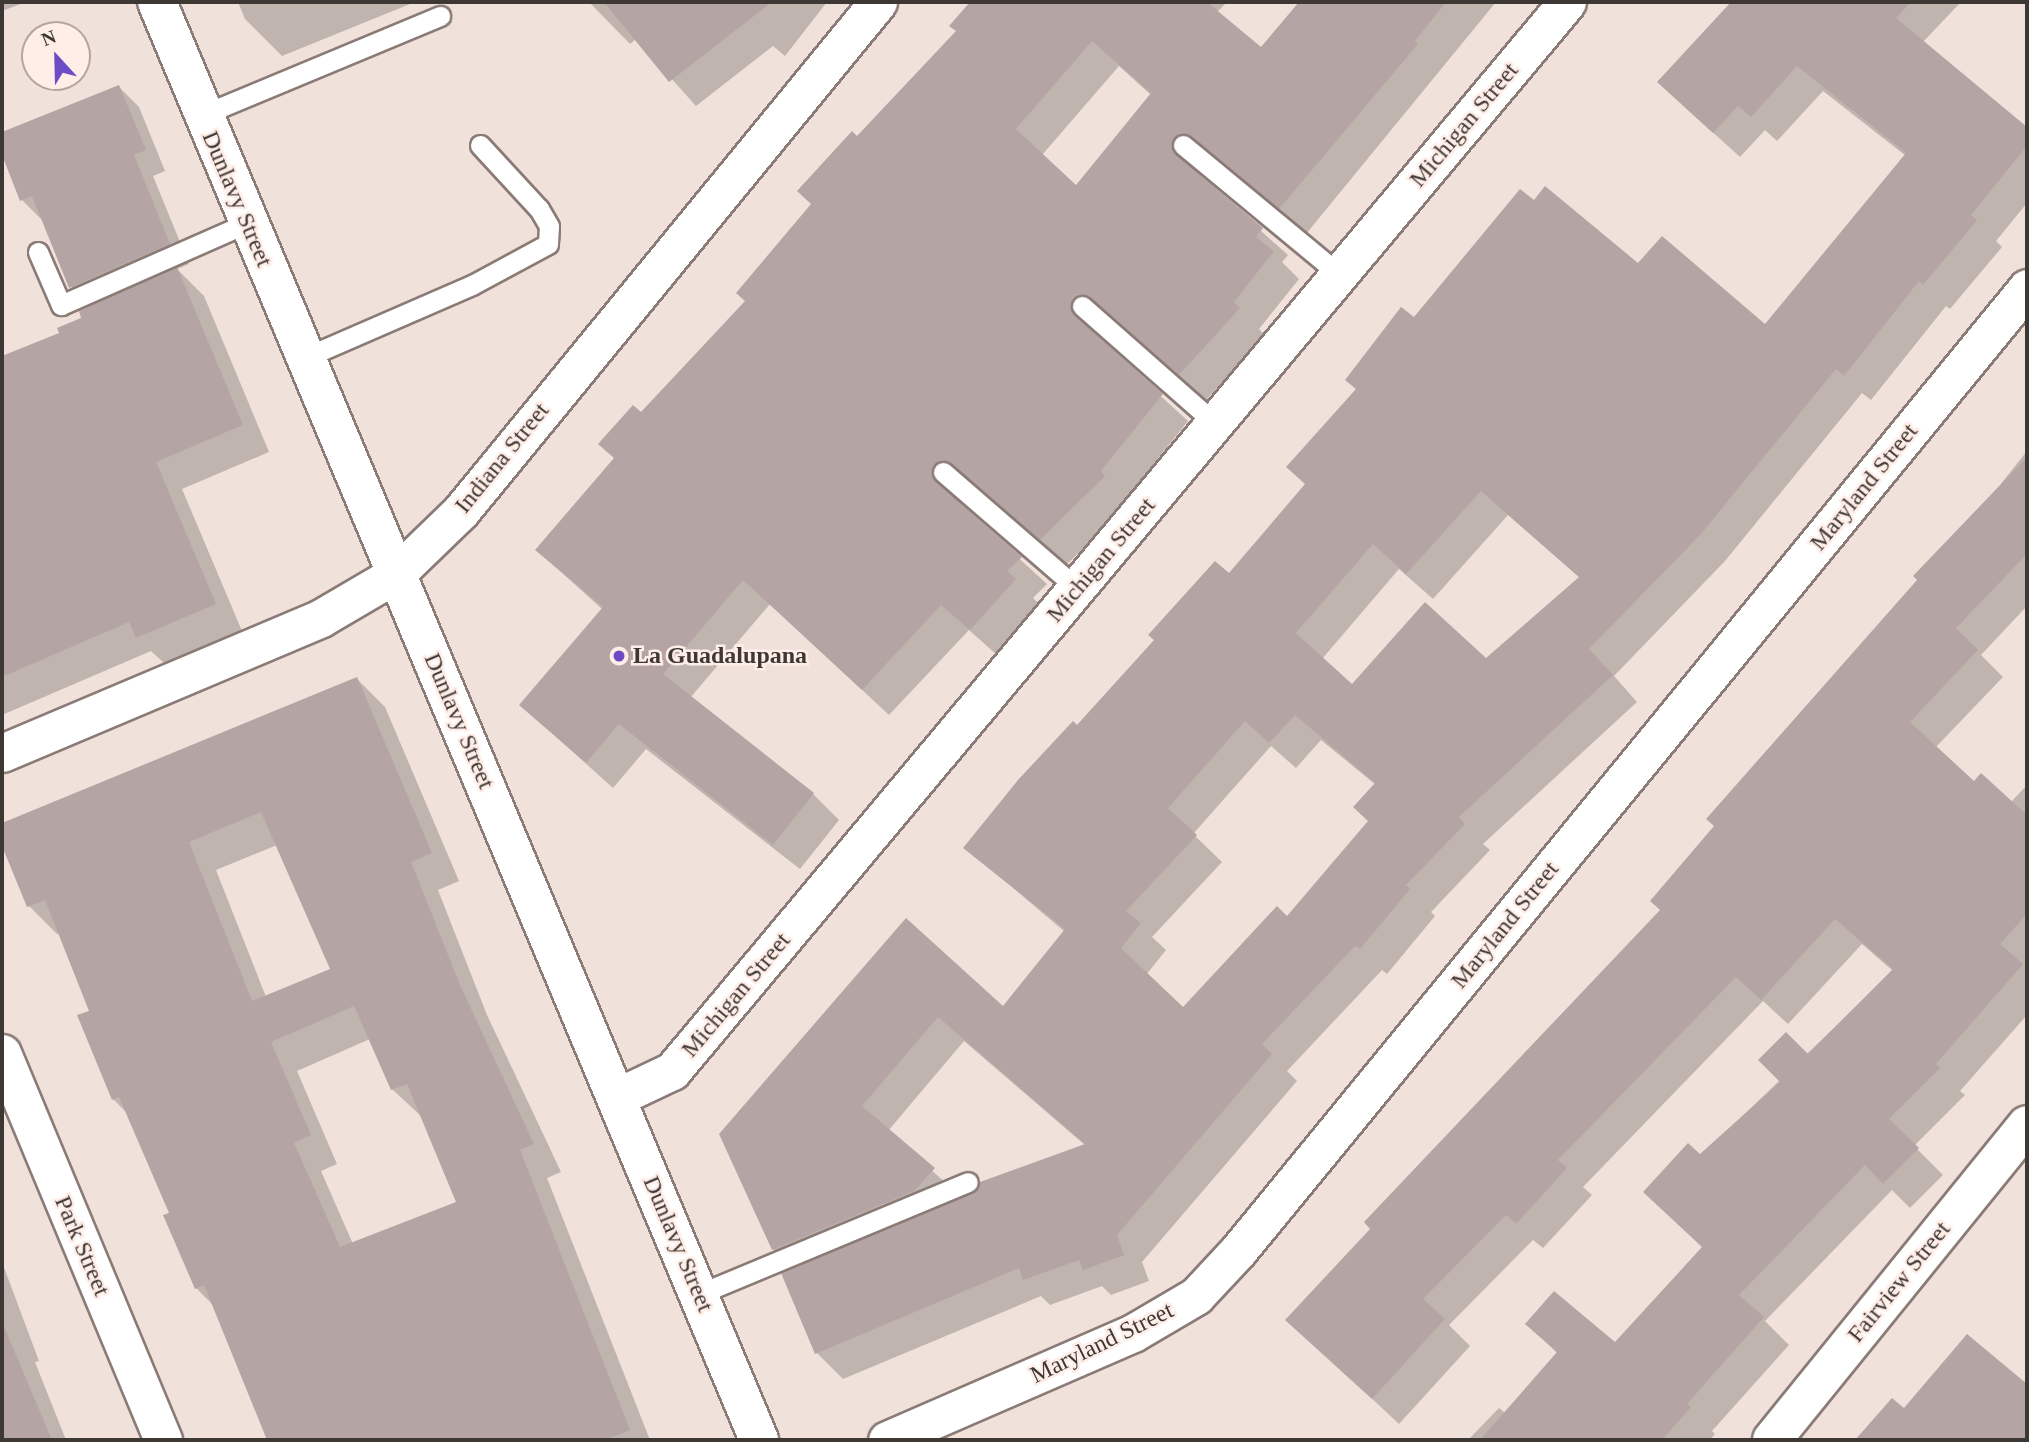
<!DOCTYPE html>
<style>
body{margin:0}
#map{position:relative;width:2029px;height:1442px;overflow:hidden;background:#f1e1db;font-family:Georgia,serif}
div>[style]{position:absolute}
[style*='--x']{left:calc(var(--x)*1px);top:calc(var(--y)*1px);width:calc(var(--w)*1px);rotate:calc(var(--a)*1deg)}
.shadow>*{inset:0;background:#0003}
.building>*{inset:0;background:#b5a4a4}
.roads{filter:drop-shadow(2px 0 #8a7b76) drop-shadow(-2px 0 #8a7b76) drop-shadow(0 2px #8a7b76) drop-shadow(0 -2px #8a7b76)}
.service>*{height:19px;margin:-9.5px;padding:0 9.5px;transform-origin:9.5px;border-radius:9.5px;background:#fff}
.minor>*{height:37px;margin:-18.5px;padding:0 18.5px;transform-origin:18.5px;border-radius:18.5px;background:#fff}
.tertiary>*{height:38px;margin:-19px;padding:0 19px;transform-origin:19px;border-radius:19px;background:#fff}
.dots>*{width:19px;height:19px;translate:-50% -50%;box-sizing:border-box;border:4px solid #ffeee8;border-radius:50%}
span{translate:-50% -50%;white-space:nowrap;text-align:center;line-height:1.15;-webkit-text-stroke:5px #ffeee8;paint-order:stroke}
.street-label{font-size:24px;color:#3e3835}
.poi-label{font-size:24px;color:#3e3835;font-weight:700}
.left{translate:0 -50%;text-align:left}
.frame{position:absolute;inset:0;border:4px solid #3e3835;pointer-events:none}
.north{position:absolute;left:21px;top:21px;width:70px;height:70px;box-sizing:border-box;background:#ffeee8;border:2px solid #b2a5a0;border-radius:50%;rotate:338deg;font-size:19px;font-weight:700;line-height:28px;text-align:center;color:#3e3835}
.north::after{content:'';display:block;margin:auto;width:24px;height:32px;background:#6c4cc5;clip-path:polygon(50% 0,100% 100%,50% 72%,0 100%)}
</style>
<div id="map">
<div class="shadow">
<div style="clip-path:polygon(2px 2px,26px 2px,2px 11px)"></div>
<div style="clip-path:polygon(238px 2px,415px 2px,282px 56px,245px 19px)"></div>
<div style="clip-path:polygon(589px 2px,827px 2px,785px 56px,773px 46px,696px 106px,636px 39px,630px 44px)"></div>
<div style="clip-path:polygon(evenodd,972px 2px,1227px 2px,1217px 12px,1262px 50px,1301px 2px,1496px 2px,1306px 234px,1219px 161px,1206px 159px,1199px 164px,1200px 177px,1288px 255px,1282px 262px,1299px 279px,1259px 329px,1265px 335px,1206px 400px,1118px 322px,1106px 320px,1098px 325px,1099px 340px,1188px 421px,1126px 498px,1130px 503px,1067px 564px,979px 488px,967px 486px,959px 491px,960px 505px,1047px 584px,1033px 598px,1041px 606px,997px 655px,969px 630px,889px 715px,770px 604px,690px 698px,813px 794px,839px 820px,800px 869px,646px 749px,613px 788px,521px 705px,603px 610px,537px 550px,616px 458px,642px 415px,747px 301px,857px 139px,958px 32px,952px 26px,972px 2px,1119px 66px,1151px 95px,1077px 188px,1042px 155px,1119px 66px)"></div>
<div style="clip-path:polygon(evenodd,1727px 2px,1961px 2px,1922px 43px,2027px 130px,2027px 203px,1996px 241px,2002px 247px,1950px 309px,1946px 306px,1871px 400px,1862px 393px,1725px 561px,1614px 676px,1637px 702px,1483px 844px,1490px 850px,1431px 912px,1435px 916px,1387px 974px,1382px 970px,1287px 1071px,1297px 1081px,1142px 1262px,1149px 1281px,1111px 1295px,1102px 1286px,1050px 1305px,1041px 1296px,843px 1379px,817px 1353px,793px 1270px,773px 1249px,906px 921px,1003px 1008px,1065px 932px,966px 848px,1078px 727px,1229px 575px,1306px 485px,1358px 390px,1415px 320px,1535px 203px,1638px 266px,1766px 326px,1906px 156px,1823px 91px,1777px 141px,1765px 130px,1740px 157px,1685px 107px,1731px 5px,1727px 2px,1508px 515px,1580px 578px,1486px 661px,1353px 686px,1322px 659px,1399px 569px,1433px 599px,1508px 515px,1727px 2px,1321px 740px,1376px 785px,1370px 821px,1287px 919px,1183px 1009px,1146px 975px,1166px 950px,1152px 937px,1222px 862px,1193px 834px,1271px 746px,1296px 768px,1321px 740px,1727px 2px,964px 1041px,1086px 1146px,951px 1204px,959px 1195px,888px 1131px,964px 1041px)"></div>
<div style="clip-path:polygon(119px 87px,139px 107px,165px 171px,153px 176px,189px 264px,177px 269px,204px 296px,269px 452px,182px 489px,242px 631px,165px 664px,151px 651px,2px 715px,2px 358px,61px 334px,84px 319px,91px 307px,71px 287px,42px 220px,22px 200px,2px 150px,2px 134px)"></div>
<div style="clip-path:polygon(2027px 451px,2027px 606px,1981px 655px,2003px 677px,1935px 748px,1974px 783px,2011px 802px,2027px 785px,2027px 1015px,1960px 1091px,1965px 1095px,1914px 1146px,1943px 1175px,1910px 1208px,1892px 1190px,1765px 1321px,1789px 1345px,1712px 1431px,1715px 1434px,1710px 1440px,1468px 1440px,1499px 1408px,1506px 1414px,1558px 1354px,1528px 1324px,1615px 1345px,1703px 1248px,1700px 1157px,1893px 971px,1862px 944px,1788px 1024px,1763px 1001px,1583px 1187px,1592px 1195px,1543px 1248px,1533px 1240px,1449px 1325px,1470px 1346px,1399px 1424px,1288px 1320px,1662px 911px)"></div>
<div style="clip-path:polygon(evenodd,357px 679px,385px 707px,459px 881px,438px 890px,487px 1015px,561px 1172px,547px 1178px,650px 1440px,270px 1440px,215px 1307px,196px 1288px,171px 1214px,128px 1114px,113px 1099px,92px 1012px,60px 933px,57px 934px,29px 906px,2px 841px,2px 825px,357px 679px,277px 845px,332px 970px,266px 997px,216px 870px,277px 845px,357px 679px,370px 1039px,392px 1089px,422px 1117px,458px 1203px,353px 1244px,321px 1171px,337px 1164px,297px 1071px,370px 1039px)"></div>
<div style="clip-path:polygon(2px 1262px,39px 1361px,35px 1362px,66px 1440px,2px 1440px)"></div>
<div style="clip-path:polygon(1968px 1336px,2027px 1386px,2027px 1440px,1857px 1440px,1892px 1400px,1904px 1410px)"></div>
</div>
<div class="building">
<div style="clip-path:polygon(604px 2px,772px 2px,669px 82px)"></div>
<div style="clip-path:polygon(evenodd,970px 2px,1207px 2px,1261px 47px,1299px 2px,1446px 2px,1415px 41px,1418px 44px,1279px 209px,1191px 136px,1179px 133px,1173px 138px,1175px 154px,1263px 228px,1256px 237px,1274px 251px,1234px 302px,1240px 308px,1179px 375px,1090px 297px,1079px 294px,1072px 298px,1074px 315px,1163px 394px,1101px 471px,1105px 476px,1040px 540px,951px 463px,940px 460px,933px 465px,935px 481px,1022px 557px,1007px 571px,1016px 579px,970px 630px,941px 605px,862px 690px,743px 580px,663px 674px,814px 793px,773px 845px,619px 724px,586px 763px,519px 705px,603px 607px,535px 550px,614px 458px,598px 444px,633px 405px,641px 412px,745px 301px,736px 293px,811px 204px,797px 191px,852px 131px,857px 136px,956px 31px,949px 26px,970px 2px,1092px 41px,1151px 93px,1076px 185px,1016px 129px,1092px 41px)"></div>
<div style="clip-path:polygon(evenodd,1731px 2px,1911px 2px,1896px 18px,2027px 127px,2027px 146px,1971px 215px,1977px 220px,1923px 285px,1919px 281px,1844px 376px,1836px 369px,1700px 535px,1589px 649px,1613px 675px,1459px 817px,1465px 824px,1406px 885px,1410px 889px,1360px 949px,1355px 946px,1262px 1044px,1272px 1054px,1117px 1235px,1124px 1255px,1083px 1270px,1079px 1260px,1023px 1280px,1019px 1268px,815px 1354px,781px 1273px,973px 1193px,980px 1182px,1085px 1144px,938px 1017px,862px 1106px,935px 1168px,914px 1191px,772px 1250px,719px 1134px,906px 918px,1003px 1006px,1065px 929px,963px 848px,1018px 780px,1073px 721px,1077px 725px,1154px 640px,1148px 635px,1215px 561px,1229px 573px,1305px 484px,1286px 467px,1356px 389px,1345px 380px,1401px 307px,1414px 317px,1520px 189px,1534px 200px,1545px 186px,1638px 263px,1662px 236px,1765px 324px,1906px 153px,1797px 66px,1751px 117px,1738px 106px,1713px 133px,1657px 82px,1731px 2px,1481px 491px,1579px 577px,1486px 658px,1425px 602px,1352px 684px,1296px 633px,1373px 544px,1406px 574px,1481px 491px,1731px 2px,1295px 715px,1375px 783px,1353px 807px,1368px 821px,1287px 916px,1277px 906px,1183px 1007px,1121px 948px,1141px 923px,1126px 911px,1197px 835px,1168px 808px,1245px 721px,1269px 743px,1295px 715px)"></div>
<div style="clip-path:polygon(119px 85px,146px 150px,134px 155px,170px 244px,69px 288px,32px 196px,20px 201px,2px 155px,2px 132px)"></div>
<div style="clip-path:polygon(177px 267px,243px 425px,156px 462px,216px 604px,136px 638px,129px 622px,2px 677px,2px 356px,59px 333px,57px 328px,81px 318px,79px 311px)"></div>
<div style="clip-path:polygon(2027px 457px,2027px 554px,1956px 628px,1978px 650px,1910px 722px,1974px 781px,1981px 773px,2027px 815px,2027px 914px,2000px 944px,2023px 964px,1936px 1064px,1940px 1068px,1889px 1119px,1919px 1148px,1883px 1184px,1865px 1165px,1739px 1295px,1764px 1317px,1687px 1404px,1691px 1407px,1662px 1440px,1480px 1440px,1557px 1352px,1525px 1324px,1554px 1291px,1615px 1342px,1702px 1247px,1643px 1192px,1688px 1143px,1700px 1154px,1780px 1082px,1758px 1060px,1786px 1032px,1808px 1054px,1893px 969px,1835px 919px,1761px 1000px,1736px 977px,1558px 1160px,1567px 1168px,1516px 1224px,1506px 1215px,1423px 1299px,1445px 1319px,1372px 1399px,1285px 1320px,1370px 1229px,1364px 1222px,1660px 910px,1650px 901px,1714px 826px,1706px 819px,1917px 580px,1913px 576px)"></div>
<div style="clip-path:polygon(evenodd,357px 677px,432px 853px,411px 862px,460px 985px,534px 1144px,520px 1150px,630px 1430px,604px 1440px,267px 1440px,204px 1285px,195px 1289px,163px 1215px,169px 1213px,119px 1097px,112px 1100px,77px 1015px,89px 1011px,45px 900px,27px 907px,2px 846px,2px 823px,357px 677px,261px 812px,330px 969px,252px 1001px,189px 842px,261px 812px,357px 677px,354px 1006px,391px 1090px,407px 1084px,456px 1202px,340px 1247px,294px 1143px,311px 1135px,271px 1042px,354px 1006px)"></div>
<div style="clip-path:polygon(2px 1322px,52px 1440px,2px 1440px)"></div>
<div style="clip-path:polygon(1967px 1334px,2027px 1384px,2027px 1440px,1855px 1440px,1892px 1398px,1904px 1408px)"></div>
</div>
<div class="roads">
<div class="service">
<div style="--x:202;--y:115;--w:258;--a:-22.6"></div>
<div style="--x:1183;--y:145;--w:204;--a:39.6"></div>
<div style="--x:38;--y:252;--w:58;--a:66.5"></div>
<div style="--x:61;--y:305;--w:203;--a:-23.8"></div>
<div style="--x:1082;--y:306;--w:179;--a:41.4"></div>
<div style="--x:304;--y:358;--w:183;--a:-23.5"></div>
<div style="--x:472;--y:285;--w:86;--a:-28.3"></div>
<div style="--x:548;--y:244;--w:18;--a:-87"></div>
<div style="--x:549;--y:226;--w:20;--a:-120"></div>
<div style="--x:539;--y:209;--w:87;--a:-132.7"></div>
<div style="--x:943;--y:472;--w:177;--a:40.9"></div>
<div style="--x:699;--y:1294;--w:291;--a:-22.6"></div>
</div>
<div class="minor">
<div style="--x:2;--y:753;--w:346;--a:-22.9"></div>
<div style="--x:321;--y:618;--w:87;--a:-30.4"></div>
<div style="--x:396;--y:574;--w:91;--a:-44.1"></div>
<div style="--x:461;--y:511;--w:658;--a:-50.67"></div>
<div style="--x:2;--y:1053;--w:419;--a:67.4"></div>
<div style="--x:617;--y:1097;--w:61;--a:-25.3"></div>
<div style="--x:672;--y:1071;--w:1394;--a:-50.06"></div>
<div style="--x:887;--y:1440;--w:268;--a:-23.5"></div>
<div style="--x:1133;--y:1333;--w:73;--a:-30.4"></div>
<div style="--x:1196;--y:1296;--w:62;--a:-47"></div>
<div style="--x:1238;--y:1251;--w:1245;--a:-50.67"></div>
</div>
<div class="tertiary">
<div style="--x:157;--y:2;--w:1559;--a:67.28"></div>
<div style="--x:1772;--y:1440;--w:405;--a:-51"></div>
</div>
</div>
<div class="dots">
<div style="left:619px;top:656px;background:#6c4cc5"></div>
</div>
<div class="street-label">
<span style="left:1464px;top:125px;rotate:-50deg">Michigan Street</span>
<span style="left:237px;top:199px;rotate:67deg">Dunlavy Street</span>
<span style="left:502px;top:458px;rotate:-51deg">Indiana Street</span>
<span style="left:1864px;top:487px;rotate:-51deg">Maryland Street</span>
<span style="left:1101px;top:560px;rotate:-50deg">Michigan Street</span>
<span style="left:459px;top:721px;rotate:67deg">Dunlavy Street</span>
<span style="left:1505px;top:925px;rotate:-51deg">Maryland Street</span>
<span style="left:736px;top:995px;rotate:-50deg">Michigan Street</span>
<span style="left:678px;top:1244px;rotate:67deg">Dunlavy Street</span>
<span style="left:82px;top:1246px;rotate:67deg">Park Street</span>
<span style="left:1899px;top:1282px;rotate:-51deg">Fairview Street</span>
<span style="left:1102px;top:1343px;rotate:-26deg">Maryland Street</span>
</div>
<div class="poi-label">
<span class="left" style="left:633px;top:656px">La Guadalupana</span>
</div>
<div class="frame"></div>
<div class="north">N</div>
</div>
